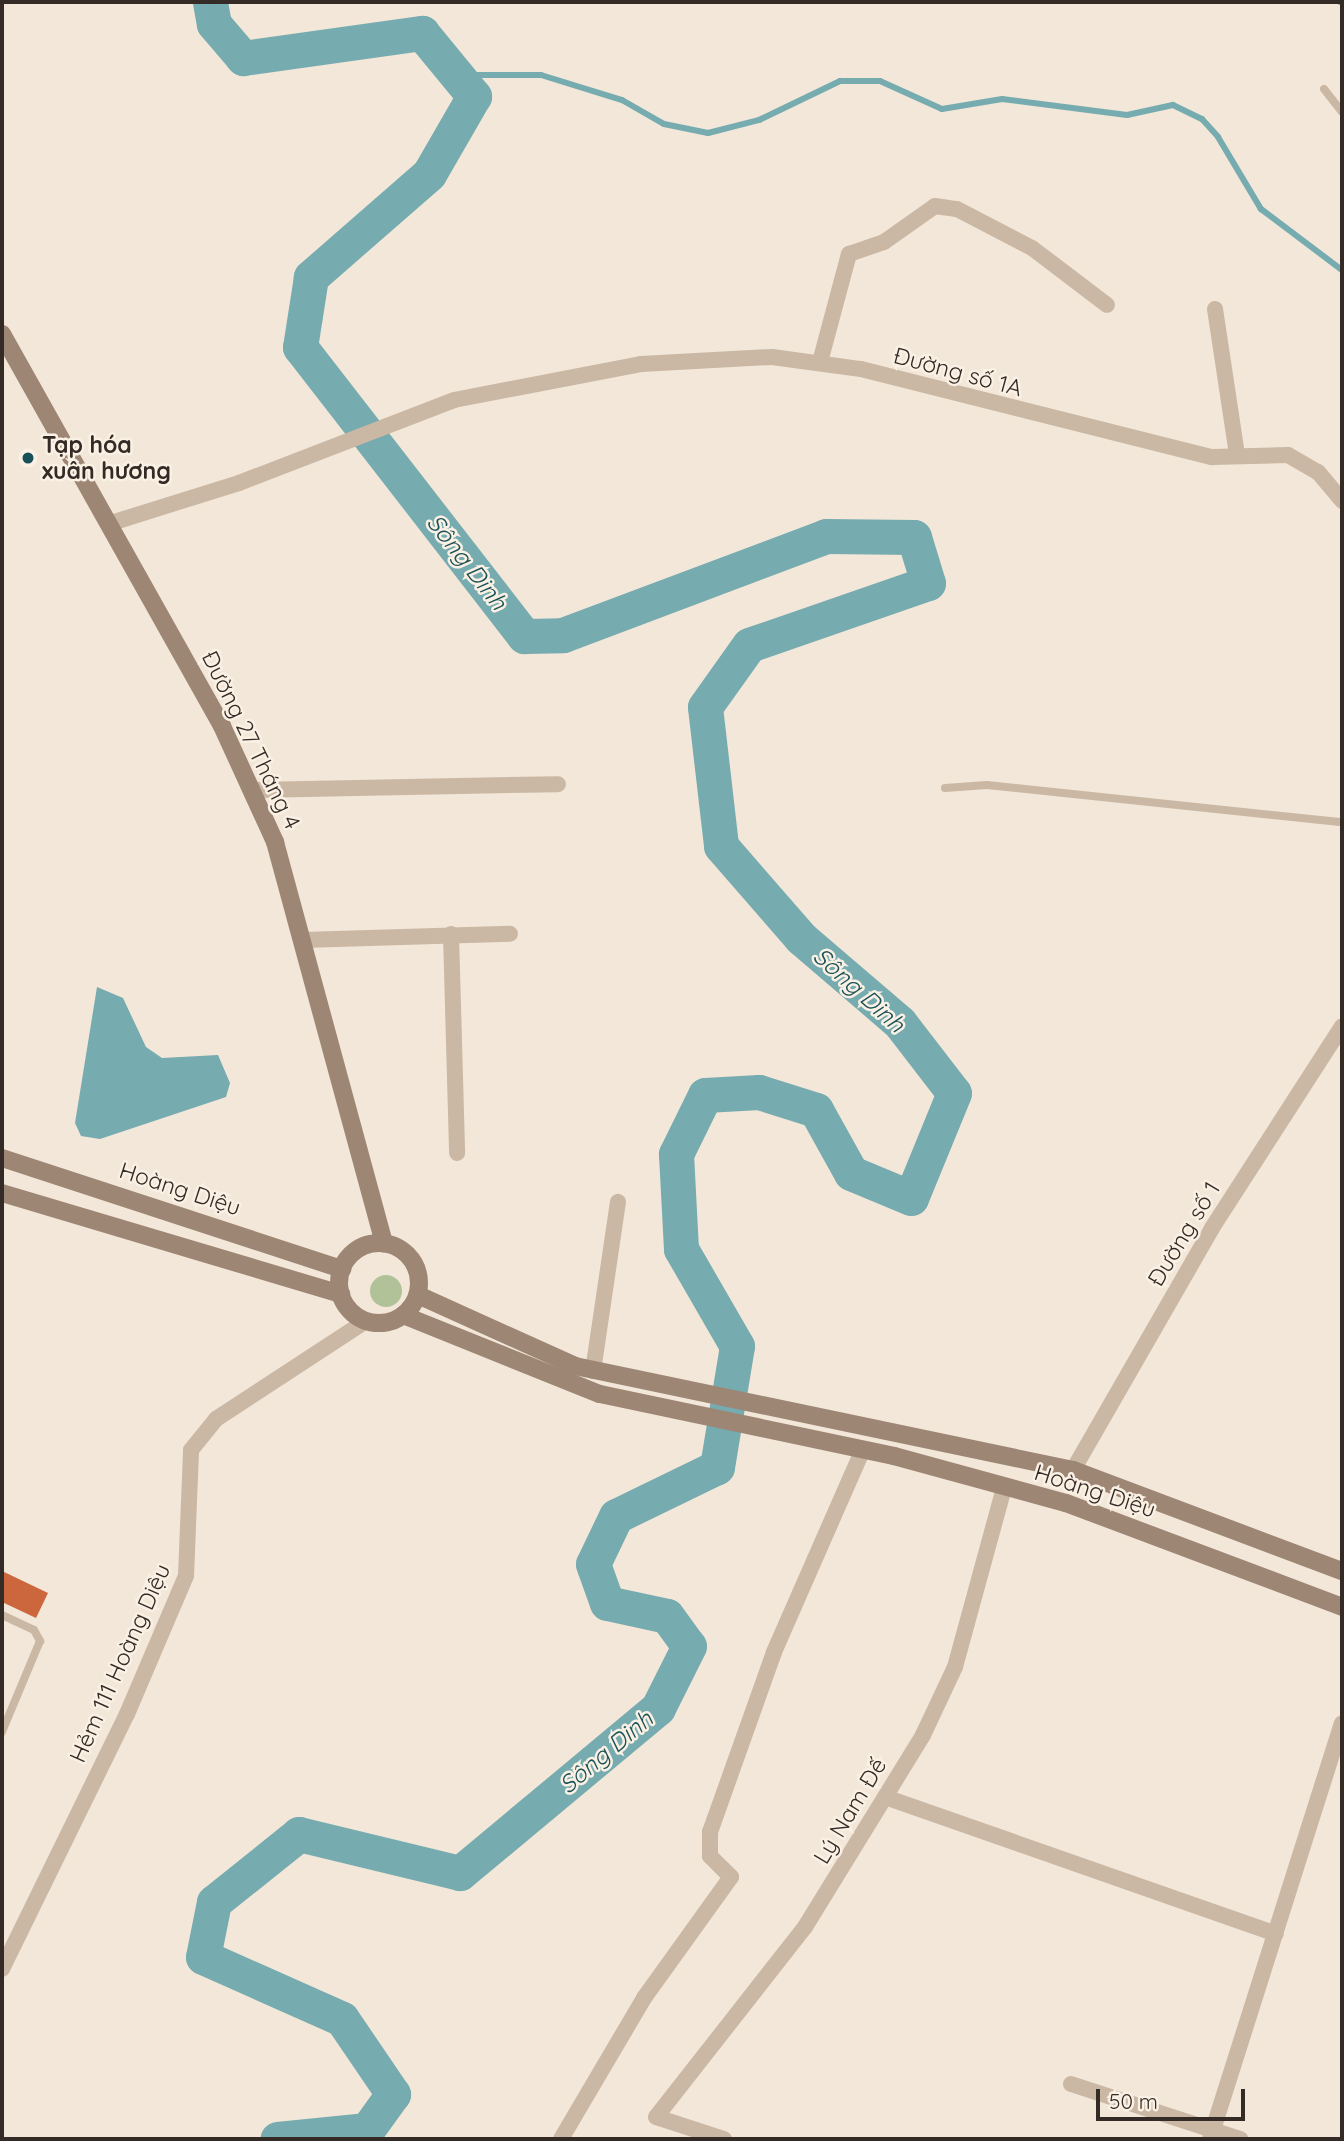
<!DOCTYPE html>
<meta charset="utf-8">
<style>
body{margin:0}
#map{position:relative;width:1344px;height:2141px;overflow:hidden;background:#f2e7d8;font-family:Quicksand,sans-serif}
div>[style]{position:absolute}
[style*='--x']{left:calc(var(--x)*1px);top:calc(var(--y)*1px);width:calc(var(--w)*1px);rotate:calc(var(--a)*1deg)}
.green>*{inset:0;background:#b1c198}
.round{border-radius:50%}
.water>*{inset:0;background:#76abb0}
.stream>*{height:6px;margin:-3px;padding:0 3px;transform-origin:3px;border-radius:3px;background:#76abb0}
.river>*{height:35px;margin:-17.5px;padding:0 17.5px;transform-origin:17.5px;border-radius:17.5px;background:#76abb0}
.building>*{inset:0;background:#cb663d}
.lane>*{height:8px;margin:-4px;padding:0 4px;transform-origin:4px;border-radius:4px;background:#cab7a4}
.street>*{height:16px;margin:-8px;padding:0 8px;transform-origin:8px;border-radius:8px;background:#cab7a4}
.secondary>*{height:18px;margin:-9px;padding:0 9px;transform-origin:9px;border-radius:9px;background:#9e8675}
.secondary>.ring{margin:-9px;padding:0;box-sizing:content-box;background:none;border:18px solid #9e8675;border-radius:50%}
.dots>*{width:19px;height:19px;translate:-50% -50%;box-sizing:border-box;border:4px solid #faf1e4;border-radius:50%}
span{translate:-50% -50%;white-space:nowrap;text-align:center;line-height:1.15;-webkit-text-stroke:5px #faf1e4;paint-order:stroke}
.street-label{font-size:23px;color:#352b26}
.poi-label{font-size:23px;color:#352b26;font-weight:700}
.left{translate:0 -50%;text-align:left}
.water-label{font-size:24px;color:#1a5158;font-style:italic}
.frame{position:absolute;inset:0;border:4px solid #352b26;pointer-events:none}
.scale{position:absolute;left:1096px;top:2089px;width:149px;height:32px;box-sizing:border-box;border:4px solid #352b26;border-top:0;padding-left:9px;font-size:21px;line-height:24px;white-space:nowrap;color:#352b26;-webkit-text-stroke:5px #faf1e4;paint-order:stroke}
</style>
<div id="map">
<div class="green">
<div class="round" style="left:370px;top:1275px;width:32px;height:32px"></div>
</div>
<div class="water">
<div style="clip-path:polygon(97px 987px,123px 998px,146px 1047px,162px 1058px,218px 1055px,230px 1083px,226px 1097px,100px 1139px,81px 1136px,75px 1123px)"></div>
</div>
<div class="stream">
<div style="--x:1340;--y:2;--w:2;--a:27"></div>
<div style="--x:457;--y:75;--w:84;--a:0"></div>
<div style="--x:541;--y:75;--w:85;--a:17.2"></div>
<div style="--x:622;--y:100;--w:48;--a:29.7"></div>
<div style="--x:664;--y:124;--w:45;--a:11.6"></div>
<div style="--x:708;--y:133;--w:53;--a:-14.3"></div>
<div style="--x:759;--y:120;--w:90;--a:-25.7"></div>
<div style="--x:840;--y:81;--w:40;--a:0"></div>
<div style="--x:880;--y:81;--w:68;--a:24.3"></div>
<div style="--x:942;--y:109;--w:61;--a:-9.5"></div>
<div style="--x:1002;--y:99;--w:126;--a:7.3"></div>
<div style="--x:1127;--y:115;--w:47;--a:-12.3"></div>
<div style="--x:1173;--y:105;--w:32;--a:26"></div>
<div style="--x:1202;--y:119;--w:24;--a:48"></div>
<div style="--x:1218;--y:137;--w:84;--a:59.2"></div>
<div style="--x:1261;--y:209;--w:101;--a:37"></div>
</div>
<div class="river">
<div style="--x:210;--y:2;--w:22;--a:80"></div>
<div style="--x:214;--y:24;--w:45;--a:49.5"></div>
<div style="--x:243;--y:58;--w:181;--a:-8"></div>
<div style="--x:422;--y:33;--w:82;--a:50.5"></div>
<div style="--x:474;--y:96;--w:90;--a:120"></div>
<div style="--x:429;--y:174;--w:157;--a:138.9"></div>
<div style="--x:311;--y:277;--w:71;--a:98.9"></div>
<div style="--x:300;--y:347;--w:366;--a:52.2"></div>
<div style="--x:524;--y:636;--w:39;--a:-1"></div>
<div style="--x:563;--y:635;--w:281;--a:-20.6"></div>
<div style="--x:826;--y:536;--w:88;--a:0.7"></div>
<div style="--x:914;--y:537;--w:48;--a:73.1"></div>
<div style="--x:928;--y:583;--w:189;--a:160.9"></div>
<div style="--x:749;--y:645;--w:76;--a:125.4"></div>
<div style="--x:705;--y:707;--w:140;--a:83.4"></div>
<div style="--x:721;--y:846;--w:122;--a:49"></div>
<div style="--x:801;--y:938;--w:130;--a:40.6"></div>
<div style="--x:900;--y:1023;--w:88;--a:52.4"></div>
<div style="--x:954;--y:1093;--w:113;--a:112.3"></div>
<div style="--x:911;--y:1198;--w:65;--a:-157.4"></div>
<div style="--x:851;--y:1173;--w:72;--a:-119.1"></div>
<div style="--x:816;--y:1110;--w:60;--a:-162.5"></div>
<div style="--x:759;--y:1092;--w:54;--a:176.8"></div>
<div style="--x:705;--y:1095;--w:66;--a:116.2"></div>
<div style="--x:676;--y:1154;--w:95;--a:87"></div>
<div style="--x:681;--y:1249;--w:112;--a:60"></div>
<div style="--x:737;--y:1346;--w:123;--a:99.4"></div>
<div style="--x:717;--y:1467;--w:112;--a:154.1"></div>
<div style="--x:616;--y:1516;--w:53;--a:115.6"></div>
<div style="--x:593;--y:1564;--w:41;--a:70.3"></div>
<div style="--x:607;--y:1603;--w:61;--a:12.2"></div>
<div style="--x:667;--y:1616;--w:37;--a:54"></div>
<div style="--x:689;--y:1646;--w:69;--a:116.6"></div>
<div style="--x:658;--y:1708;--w:258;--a:140.2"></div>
<div style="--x:460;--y:1873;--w:166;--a:-166.4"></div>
<div style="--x:299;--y:1834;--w:109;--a:141.3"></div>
<div style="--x:214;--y:1902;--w:56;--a:101.3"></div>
<div style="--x:203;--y:1957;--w:152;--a:24"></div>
<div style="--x:342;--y:2019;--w:91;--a:55.8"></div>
<div style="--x:393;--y:2094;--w:44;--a:125.8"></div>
<div style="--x:367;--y:2130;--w:90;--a:174.3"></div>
</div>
<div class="building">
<div style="clip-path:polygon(2px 1571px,48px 1593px,36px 1618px,2px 1602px)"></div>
</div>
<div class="lane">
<div style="--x:1324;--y:89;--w:29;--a:52"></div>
<div style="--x:945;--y:788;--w:42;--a:-4.1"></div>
<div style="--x:987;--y:785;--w:357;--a:6"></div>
<div style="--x:2;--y:1615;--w:35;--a:25"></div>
<div style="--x:34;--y:1630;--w:13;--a:61"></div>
<div style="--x:40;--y:1641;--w:99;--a:112.7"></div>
</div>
<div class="street">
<div style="--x:1215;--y:309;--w:148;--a:81.4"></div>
<div style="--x:820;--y:362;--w:112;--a:-75"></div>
<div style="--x:849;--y:254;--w:37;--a:-19"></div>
<div style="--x:884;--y:242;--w:62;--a:-35.2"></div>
<div style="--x:935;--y:206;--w:22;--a:8"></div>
<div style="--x:957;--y:209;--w:85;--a:27.5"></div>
<div style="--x:1032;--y:248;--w:94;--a:37.2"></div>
<div style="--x:108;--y:524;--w:137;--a:-17.4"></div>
<div style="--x:239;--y:483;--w:230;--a:-21.1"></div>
<div style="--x:454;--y:400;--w:190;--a:-10.9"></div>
<div style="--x:641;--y:364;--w:131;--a:-3.1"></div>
<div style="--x:772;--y:357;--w:90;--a:7.7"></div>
<div style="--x:861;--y:369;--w:362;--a:14.1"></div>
<div style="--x:1212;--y:457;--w:76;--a:-1.5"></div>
<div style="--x:1288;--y:455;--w:34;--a:30"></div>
<div style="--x:1318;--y:472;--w:38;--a:50"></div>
<div style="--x:253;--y:790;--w:305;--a:-1.1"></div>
<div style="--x:451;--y:934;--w:219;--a:88.4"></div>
<div style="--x:303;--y:940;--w:207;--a:-1.7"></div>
<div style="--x:593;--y:1371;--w:171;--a:-81.6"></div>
<div style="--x:1073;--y:1470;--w:279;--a:-60.1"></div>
<div style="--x:1212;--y:1228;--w:240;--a:-57.2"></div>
<div style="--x:885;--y:1797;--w:414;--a:19.3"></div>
<div style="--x:2;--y:1969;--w:284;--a:-63.9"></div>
<div style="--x:127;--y:1714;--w:150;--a:-66.9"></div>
<div style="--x:186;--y:1576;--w:126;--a:-87.7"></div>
<div style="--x:191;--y:1450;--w:40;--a:-51"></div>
<div style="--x:216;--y:1419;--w:179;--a:-33.2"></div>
<div style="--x:1071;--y:2084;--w:178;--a:18"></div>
<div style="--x:561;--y:2139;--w:164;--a:-59.5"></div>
<div style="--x:644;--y:1998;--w:149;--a:-54.3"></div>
<div style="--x:731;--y:1877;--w:30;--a:-135"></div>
<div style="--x:710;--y:1856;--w:24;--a:-90"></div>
<div style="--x:710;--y:1832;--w:191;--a:-70.4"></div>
<div style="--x:774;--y:1652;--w:222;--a:-66.3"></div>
<div style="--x:724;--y:2139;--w:71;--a:-162.1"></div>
<div style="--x:656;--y:2117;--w:241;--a:-51.9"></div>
<div style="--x:805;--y:1927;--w:225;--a:-58.4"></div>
<div style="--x:923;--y:1735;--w:75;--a:-64.8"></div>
<div style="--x:955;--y:1667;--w:186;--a:-74.7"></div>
<div style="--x:1210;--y:2139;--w:436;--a:-72.4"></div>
</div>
<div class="secondary">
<div style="--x:2;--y:334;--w:450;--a:60.7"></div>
<div style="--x:222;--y:726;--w:128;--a:65.4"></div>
<div style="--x:275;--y:842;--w:416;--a:74.8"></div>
<div style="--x:2;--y:1158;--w:358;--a:18.1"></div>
<div style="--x:2;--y:1193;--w:354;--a:16.6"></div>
<div class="ring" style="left:339px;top:1243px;width:62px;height:62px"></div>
<div style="--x:418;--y:1295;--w:172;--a:24.3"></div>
<div style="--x:575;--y:1366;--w:509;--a:11.8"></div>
<div style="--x:1073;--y:1470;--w:287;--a:20.6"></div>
<div style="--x:403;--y:1315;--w:212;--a:21.9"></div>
<div style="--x:600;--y:1394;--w:300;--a:11.9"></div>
<div style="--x:894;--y:1456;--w:178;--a:15.3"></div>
<div style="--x:1066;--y:1503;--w:295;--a:20.6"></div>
</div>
<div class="dots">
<div style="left:28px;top:458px;background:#1a5158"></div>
</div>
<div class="street-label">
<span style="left:958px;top:372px;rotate:15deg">Đường số 1A</span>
<span style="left:251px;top:740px;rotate:64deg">Đường 27 Tháng 4</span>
<span style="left:180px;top:1189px;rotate:18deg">Hoàng Diệu</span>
<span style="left:1184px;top:1234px;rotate:-59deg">Đường số 1</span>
<span style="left:1095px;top:1491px;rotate:18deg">Hoàng Diệu</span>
<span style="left:120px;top:1663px;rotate:-66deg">Hẻm 111 Hoàng Diệu</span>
<span style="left:850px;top:1811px;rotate:-59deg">Lý Nam Đế</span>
</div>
<div class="poi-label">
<span class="left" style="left:42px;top:458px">Tạp hóa<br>xuân hương</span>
</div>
<div class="water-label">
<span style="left:467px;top:562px;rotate:52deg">Sông Dinh</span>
<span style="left:859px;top:990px;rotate:42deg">Sông Dinh</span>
<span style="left:606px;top:1752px;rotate:-40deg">Sông Dinh</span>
</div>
<div class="frame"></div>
<div class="scale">50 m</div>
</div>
